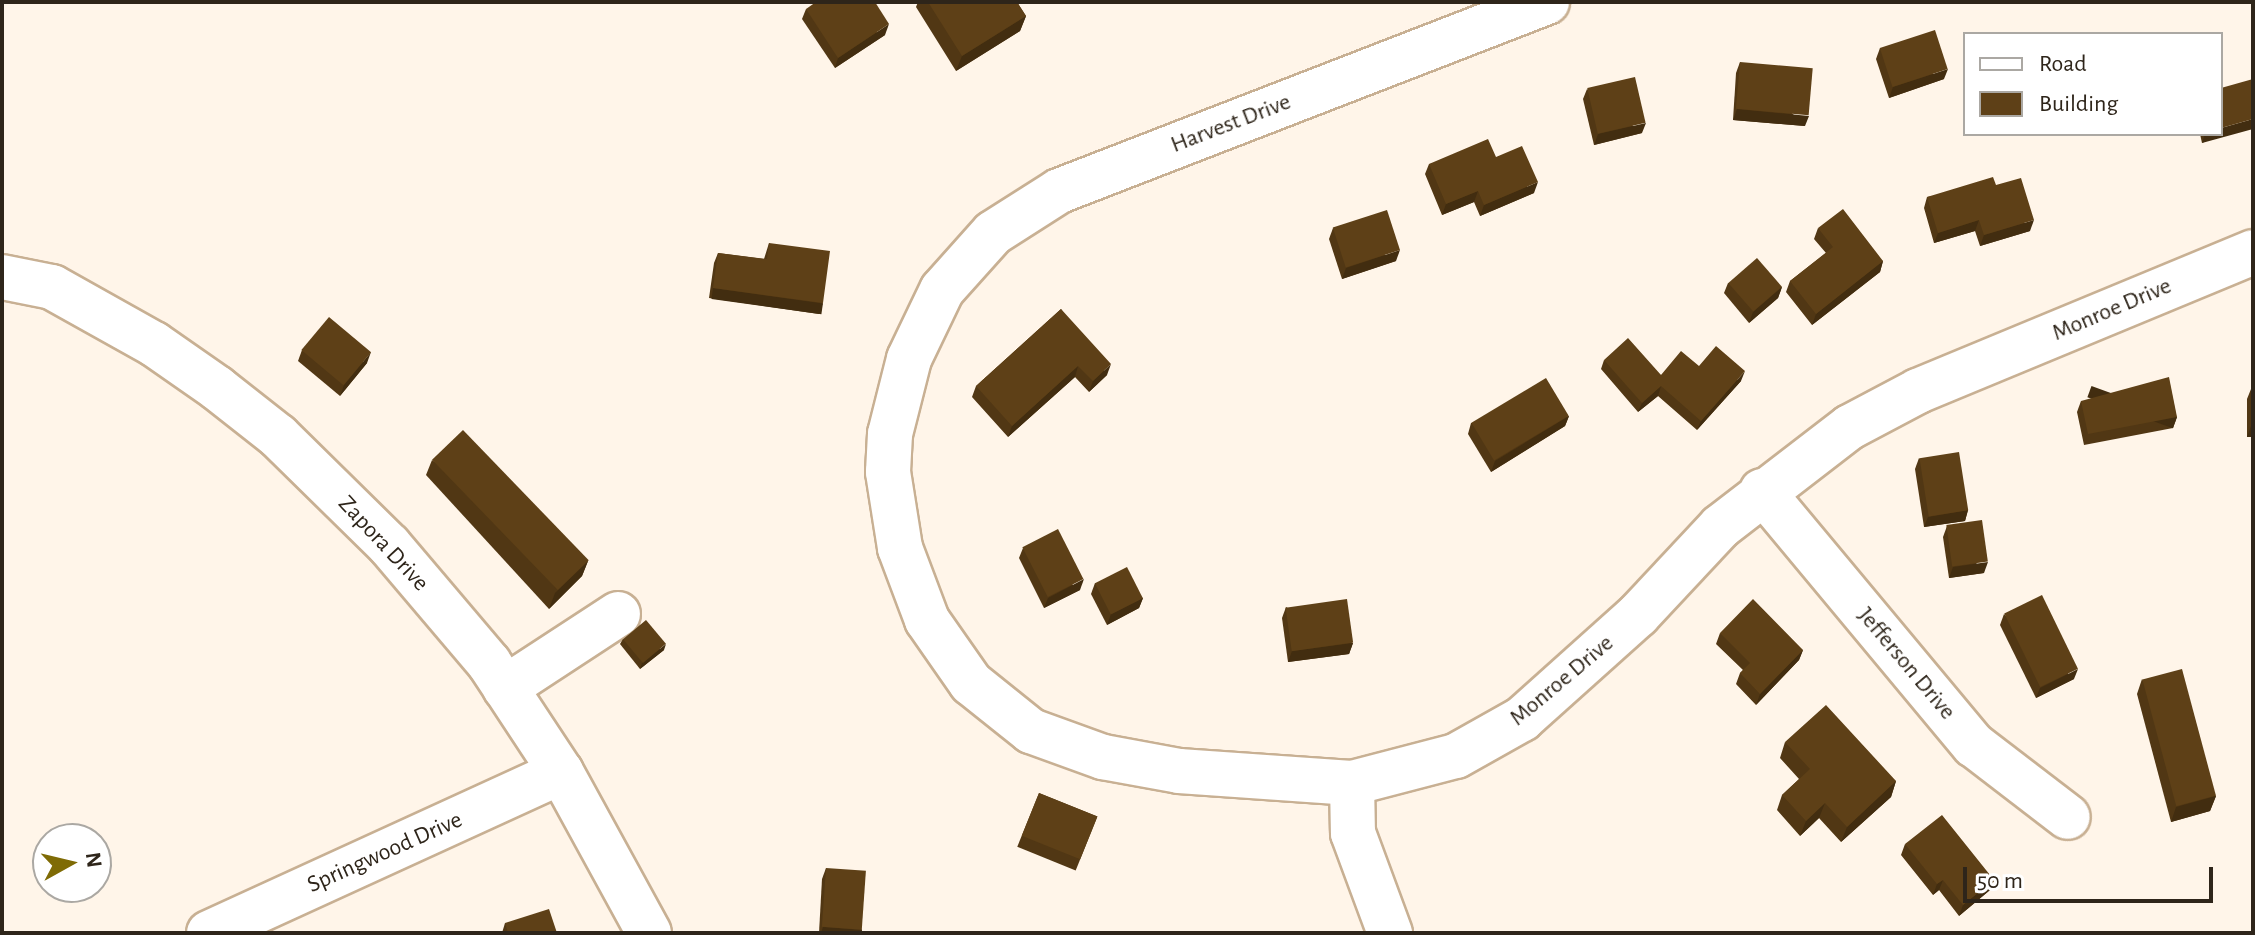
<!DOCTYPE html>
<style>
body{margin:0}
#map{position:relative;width:2255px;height:935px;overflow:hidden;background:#fff5e9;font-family:"Alegreya Sans",sans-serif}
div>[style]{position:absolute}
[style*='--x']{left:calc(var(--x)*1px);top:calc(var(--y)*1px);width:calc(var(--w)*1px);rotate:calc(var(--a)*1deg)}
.roads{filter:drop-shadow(2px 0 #c8b093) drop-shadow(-2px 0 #c8b093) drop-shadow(0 2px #c8b093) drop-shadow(0 -2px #c8b093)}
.minor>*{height:44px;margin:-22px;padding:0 22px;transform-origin:22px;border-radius:22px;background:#fff}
.wall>*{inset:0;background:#513714;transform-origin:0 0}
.shaded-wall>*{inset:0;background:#422d10;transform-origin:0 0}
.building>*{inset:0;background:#5e4017;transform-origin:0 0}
span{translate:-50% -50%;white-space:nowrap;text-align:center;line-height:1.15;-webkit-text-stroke:8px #fff;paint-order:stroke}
.street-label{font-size:24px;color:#2e251a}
.frame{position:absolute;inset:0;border:4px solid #2e251a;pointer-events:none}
.legend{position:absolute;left:1963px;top:32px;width:260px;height:104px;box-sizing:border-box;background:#fff;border:2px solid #aba8a3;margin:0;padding:10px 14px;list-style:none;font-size:24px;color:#2e251a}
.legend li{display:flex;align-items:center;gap:16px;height:40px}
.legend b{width:40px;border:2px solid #aba8a3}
.north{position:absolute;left:32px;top:823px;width:80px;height:80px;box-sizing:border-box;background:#fff;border:2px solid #aba8a3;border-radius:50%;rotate:82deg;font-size:22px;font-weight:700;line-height:32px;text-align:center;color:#2e251a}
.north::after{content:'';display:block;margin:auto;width:28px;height:36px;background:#7f6b05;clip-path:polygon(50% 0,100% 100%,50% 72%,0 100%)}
.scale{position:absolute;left:1963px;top:867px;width:250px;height:36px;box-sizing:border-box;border:4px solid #2e251a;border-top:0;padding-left:10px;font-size:24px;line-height:28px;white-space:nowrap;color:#2e251a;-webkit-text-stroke:6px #fff;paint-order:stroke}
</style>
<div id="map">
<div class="roads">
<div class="minor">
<div style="--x:1547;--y:2;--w:523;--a:158.83"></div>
<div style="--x:1059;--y:191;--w:78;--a:147.5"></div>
<div style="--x:993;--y:233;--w:76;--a:131.8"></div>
<div style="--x:942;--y:290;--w:76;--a:115.6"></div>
<div style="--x:909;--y:359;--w:77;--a:104.2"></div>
<div style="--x:890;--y:434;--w:38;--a:93"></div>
<div style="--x:888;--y:472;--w:77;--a:81"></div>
<div style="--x:900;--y:548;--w:77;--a:69.4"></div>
<div style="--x:927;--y:620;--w:77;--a:55.1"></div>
<div style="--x:971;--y:683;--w:77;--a:38.7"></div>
<div style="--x:1031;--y:731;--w:77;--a:19.9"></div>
<div style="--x:1103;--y:757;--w:77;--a:10.4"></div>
<div style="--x:1179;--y:771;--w:173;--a:4"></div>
<div style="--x:1352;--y:783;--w:107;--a:-14.6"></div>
<div style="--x:1456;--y:756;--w:76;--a:-29.3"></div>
<div style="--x:1522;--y:719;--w:156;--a:-41.9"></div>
<div style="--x:1638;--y:615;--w:120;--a:-47"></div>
<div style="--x:1720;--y:527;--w:164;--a:-37.6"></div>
<div style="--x:1850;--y:427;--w:77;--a:-27.9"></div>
<div style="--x:1918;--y:391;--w:363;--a:-22.5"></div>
<div style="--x:2;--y:277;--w:51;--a:11.3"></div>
<div style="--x:52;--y:287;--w:117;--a:29.2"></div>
<div style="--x:154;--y:344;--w:77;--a:34.9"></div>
<div style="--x:217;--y:388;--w:78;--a:38.2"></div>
<div style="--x:278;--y:436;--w:156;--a:44.5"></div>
<div style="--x:389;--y:545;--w:155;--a:49.7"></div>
<div style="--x:489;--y:663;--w:131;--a:56.6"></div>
<div style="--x:561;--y:772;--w:183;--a:61.3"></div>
<div style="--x:1762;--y:491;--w:331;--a:50.2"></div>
<div style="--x:1974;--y:745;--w:118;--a:37.5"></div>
<div style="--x:505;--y:688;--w:135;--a:-33.2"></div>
<div style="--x:1352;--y:783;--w:50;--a:88.9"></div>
<div style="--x:1353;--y:833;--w:107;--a:69.7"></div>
<div style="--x:209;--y:933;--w:387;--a:-24.6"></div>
</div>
</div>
<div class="wall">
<div style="clip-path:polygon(918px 2px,1017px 2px,1026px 16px,1020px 31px,956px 71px,916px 7px)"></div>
<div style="clip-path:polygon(806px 9px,885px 35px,835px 68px,802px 19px)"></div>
<div style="clip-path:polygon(1880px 48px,1944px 79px,1889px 98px,1876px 59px)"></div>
<div style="clip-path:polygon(1740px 62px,1805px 126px,1733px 120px,1736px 73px)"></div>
<div style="clip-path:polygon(1587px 89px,1642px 133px,1594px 145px,1583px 99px)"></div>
<div style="clip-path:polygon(2200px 134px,2221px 134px,2202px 143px)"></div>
<div style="clip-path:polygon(1496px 157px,1534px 193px,1480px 216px,1474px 202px,1442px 215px,1425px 174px,1429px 164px)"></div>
<div style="clip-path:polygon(1996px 185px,2030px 231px,1980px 246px,1975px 231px,1934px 243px,1924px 208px,1927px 197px)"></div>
<div style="clip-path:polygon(1333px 228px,1396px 261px,1342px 279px,1329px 239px)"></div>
<div style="clip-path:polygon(1818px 228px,1883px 261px,1880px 272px,1812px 325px,1786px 292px,1790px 281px,1826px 253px,1814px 239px)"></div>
<div style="clip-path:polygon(769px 243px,823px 303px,819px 314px,709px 298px,714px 263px,718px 253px,764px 259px)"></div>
<div style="clip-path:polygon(1728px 283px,1782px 287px,1778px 298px,1749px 323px,1724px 293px)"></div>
<div style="clip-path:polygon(1061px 309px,1107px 375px,1089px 392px,1075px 377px,1008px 437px,972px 397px,976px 386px)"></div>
<div style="clip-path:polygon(302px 350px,367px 363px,340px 396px,298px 361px)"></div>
<div style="clip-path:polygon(1604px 360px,1661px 375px,1699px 366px,1741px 381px,1697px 430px,1658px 396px,1638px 412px,1601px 369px)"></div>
<div style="clip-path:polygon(2251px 389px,2253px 389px,2253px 437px,2247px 437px,2247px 399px)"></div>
<div style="clip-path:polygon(2081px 401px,2177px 417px,2173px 428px,2084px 445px,2077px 412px)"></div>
<div style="clip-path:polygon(1569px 416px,1565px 426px,1491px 472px,1468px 434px,1471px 423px)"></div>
<div style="clip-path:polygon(1919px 458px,1968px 510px,1965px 521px,1924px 527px,1915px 469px)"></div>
<div style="clip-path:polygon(432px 460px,588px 561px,582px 576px,549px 609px,426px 475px)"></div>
<div style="clip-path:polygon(1947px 526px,1984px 573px,1949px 578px,1943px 537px)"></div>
<div style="clip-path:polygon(1023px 548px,1080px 590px,1044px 608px,1019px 558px)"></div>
<div style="clip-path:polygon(1095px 583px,1143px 598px,1139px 608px,1107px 625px,1091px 594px)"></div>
<div style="clip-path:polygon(1286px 607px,1353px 643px,1349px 654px,1288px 662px,1282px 618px)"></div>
<div style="clip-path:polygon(2004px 614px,2074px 679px,2036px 698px,2000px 625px)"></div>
<div style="clip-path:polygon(1720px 633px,1803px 650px,1799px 660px,1756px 705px,1736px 684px,1740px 673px,1743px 670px,1716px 644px)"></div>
<div style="clip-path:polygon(623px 639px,664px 650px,640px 669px,620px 644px)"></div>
<div style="clip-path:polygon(2142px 679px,2216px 796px,2210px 811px,2171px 822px,2137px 694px)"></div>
<div style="clip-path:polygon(1785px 742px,1896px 781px,1891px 797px,1841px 842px,1819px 818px,1800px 836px,1777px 810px,1782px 795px,1799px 779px,1780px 758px)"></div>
<div style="left:1039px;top:793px;width:63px;height:58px;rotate:22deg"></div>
<div style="clip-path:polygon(1905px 844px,1994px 880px,1990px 890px,1959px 916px,1939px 890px,1933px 895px,1901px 855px)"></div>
<div style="clip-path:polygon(826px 868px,862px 930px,861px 933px,819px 933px,822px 879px)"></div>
<div style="clip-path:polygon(505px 923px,557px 933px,502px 933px)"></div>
</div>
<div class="shaded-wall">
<div style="clip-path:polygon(1026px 16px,1020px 31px,956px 71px,962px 56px)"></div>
<div style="clip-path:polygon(889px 24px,885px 35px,835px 68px,838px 58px)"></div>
<div style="clip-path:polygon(1948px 69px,1944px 79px,1889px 98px,1893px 87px)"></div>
<div style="clip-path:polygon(1737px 109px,1809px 116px,1805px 126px,1733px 120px)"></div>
<div style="clip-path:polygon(2253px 119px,2253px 129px,2202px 143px,2205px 134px,2221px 134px,2221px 128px)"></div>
<div style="clip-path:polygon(1646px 123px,1642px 133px,1594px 145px,1598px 134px)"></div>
<div style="clip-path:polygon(1538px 182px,1534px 193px,1480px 216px,1484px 205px)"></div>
<div style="clip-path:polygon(1478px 191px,1474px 202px,1442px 215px,1446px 204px)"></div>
<div style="clip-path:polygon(1979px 220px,1975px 231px,1934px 243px,1938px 233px)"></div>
<div style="clip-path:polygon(2034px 220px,2030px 231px,1980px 246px,1984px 235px)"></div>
<div style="clip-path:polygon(1400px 250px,1396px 261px,1342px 279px,1346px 268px)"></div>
<div style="clip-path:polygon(1883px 261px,1880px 272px,1812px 325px,1816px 314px)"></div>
<div style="clip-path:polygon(1782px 287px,1778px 298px,1749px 323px,1753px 312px)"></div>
<div style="left:713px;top:288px;width:111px;height:11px;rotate:8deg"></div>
<div style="clip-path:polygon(371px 352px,367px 363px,340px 396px,344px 385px)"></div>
<div style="clip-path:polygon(1111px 364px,1107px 375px,1089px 392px,1093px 381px)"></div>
<div style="clip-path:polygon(1078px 366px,1075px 377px,1008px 437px,1012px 426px)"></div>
<div style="clip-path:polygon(1745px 371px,1741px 381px,1697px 430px,1701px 421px)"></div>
<div style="clip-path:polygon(1661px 386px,1658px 396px,1638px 412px,1642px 403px)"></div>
<div style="clip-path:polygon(1569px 416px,1565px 426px,1491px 472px,1495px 461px)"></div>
<div style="left:2177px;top:417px;width:12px;height:91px;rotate:110deg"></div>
<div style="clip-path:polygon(2251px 426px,2253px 426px,2253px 437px,2247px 437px)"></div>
<div style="clip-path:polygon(1968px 510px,1965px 521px,1924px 527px,1928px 517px)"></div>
<div style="clip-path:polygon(588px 561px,582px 576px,549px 609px,555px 593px)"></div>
<div style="clip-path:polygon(1988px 562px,1984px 573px,1949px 578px,1953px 567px)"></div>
<div style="clip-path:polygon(1084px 579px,1080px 590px,1044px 608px,1048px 598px)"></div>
<div style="clip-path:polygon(1143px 598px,1139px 608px,1107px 625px,1111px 614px)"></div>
<div style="clip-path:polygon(1353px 643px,1349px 654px,1288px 662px,1292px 651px)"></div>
<div style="clip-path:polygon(666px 644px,664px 650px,640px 669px,642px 663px)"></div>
<div style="clip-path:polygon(1803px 650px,1799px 660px,1756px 705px,1760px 694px)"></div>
<div style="clip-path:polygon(2078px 669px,2074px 679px,2036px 698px,2040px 688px)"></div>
<div style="clip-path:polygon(1896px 781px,1891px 797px,1841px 842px,1847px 827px)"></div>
<div style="clip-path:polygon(2216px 796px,2210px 811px,2171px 822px,2176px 807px)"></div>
<div style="clip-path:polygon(1825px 803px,1819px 818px,1800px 836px,1806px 821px)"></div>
<div style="clip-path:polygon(1943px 880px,1939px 890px,1933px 895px,1937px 884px)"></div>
<div style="clip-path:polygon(1994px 880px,1990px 890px,1959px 916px,1963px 905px)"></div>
<div style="clip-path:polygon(823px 927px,862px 930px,861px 933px,821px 933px)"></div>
</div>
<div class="building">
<div style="clip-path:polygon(816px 2px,875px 2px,889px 24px,838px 58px,806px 9px)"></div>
<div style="clip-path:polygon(928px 2px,1017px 2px,1026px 16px,962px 56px)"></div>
<div style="left:1935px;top:30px;width:41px;height:58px;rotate:72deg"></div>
<div style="left:1740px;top:62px;width:73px;height:47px;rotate:5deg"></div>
<div style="left:1635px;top:77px;width:47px;height:49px;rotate:77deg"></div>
<div style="clip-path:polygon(2253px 79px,2253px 119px,2221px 128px,2221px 88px)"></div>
<div style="clip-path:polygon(1488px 139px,1496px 157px,1522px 146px,1538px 182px,1484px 205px,1478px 191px,1446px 204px,1429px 164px)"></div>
<div style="clip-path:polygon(1993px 177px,1996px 185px,2021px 178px,2034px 220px,1984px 235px,1979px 220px,1938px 233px,1927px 197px)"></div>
<div style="clip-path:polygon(1843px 209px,1883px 261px,1816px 314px,1790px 281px,1833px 247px,1818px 228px)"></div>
<div style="left:1387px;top:210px;width:42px;height:57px;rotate:72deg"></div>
<div style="clip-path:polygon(769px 243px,830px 251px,823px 303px,713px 288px,718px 253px,767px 259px)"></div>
<div style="left:1757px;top:258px;width:38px;height:38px;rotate:49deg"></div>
<div style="clip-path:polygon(1061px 309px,1111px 364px,1093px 381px,1078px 366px,1012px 426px,976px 386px)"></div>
<div style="left:329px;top:317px;width:55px;height:43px;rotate:40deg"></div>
<div style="clip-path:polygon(1628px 338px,1661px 375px,1681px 351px,1699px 366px,1716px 346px,1745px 371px,1701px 421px,1661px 386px,1642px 403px,1604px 360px)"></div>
<div style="clip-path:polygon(2169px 377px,2177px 417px,2088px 434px,2081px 401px)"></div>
<div style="left:1546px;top:378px;width:44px;height:87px;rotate:59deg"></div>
<div style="left:2251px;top:389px;width:2px;height:37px"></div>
<div style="left:463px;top:430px;width:181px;height:43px;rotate:46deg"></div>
<div style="left:1959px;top:452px;width:59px;height:40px;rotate:81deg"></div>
<div style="left:1982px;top:520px;width:42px;height:36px;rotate:82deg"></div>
<div style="left:1058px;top:529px;width:56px;height:40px;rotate:63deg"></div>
<div style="left:1127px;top:567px;width:35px;height:36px;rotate:63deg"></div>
<div style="left:2042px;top:595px;width:82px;height:42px;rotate:64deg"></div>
<div style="left:1347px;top:599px;width:44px;height:62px;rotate:82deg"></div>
<div style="clip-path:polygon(1753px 599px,1803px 650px,1760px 694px,1740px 673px,1750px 663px,1720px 633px)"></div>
<div style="left:646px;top:620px;width:31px;height:30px;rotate:50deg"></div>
<div style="left:2182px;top:669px;width:131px;height:41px;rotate:75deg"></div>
<div style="clip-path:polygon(1826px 705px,1896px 781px,1847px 827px,1825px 803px,1806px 821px,1782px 795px,1810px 769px,1785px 742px)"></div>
<div style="left:1039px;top:793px;width:63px;height:46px;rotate:22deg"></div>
<div style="clip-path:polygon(1942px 815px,1994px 880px,1963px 905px,1943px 880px,1937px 884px,1905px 844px)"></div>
<div style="left:826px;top:868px;width:40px;height:59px;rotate:4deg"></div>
<div style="clip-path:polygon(549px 909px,557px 933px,508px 933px,505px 923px)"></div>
</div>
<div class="street-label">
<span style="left:1231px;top:124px;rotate:-21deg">Harvest Drive</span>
<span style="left:2112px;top:310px;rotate:-23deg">Monroe Drive</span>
<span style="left:383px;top:544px;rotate:47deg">Zapora Drive</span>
<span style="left:1906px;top:664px;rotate:50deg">Jefferson Drive</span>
<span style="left:1562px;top:681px;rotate:-40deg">Monroe Drive</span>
<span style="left:385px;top:853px;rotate:-24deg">Springwood Drive</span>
</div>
<div class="frame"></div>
<ul class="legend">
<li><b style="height:10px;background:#fff"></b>Road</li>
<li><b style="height:22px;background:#5e4017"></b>Building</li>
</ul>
<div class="north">N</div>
<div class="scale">50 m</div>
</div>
